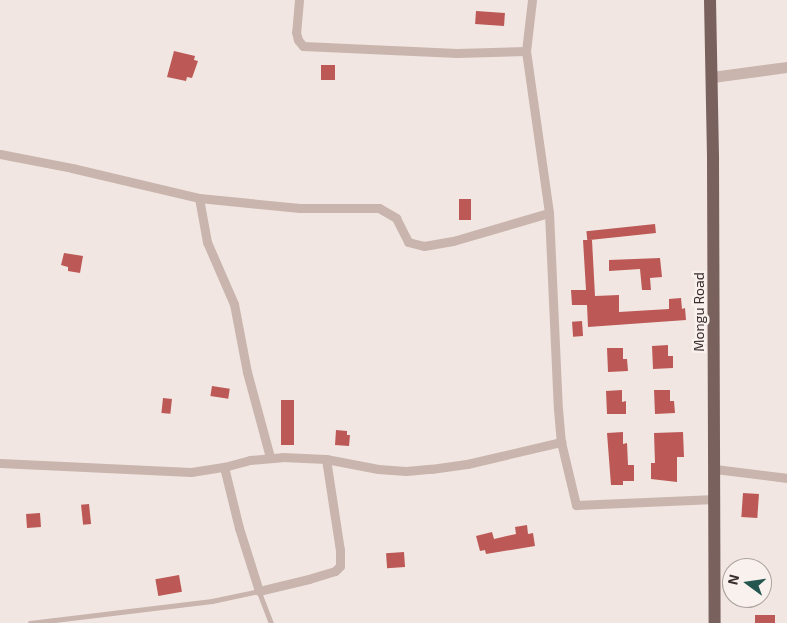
<!DOCTYPE html>
<style>
body{margin:0}
#map{position:relative;width:787px;height:623px;overflow:hidden;background:#f1e6e1;font-family:"Exo 2",sans-serif}
div>[style]{position:absolute}
[style*='--x']{left:calc(var(--x)*1px);top:calc(var(--y)*1px);width:calc(var(--w)*1px);rotate:calc(var(--a)*1deg)}
.building>*{inset:0;background:#bc5855;transform-origin:0 0}
.service>*{height:4.5px;margin:-2.25px;padding:0 2.25px;transform-origin:2.25px;border-radius:2.25px;background:#c9b4ae}
.minor>*{height:9px;margin:-4.5px;padding:0 4.5px;transform-origin:4.5px;border-radius:4.5px;background:#c9b4ae}
.tertiary>*{height:11px;margin:-5.5px;padding:0 5.5px;transform-origin:5.5px;border-radius:5.5px;background:#c9b4ae}
.primary>*{height:12px;margin:-6px;padding:0 6px;transform-origin:6px;border-radius:6px;background:#79615e}
span{translate:-50% -50%;white-space:nowrap;text-align:center;line-height:1.15;-webkit-text-stroke:5px #f9f1ed;paint-order:stroke}
.street-label{font-size:14px;color:#382d2b}
.north{position:absolute;left:722px;top:558px;width:50px;height:50px;box-sizing:border-box;background:#f9f1ed;border:1px solid #aca39f;border-radius:50%;rotate:284deg;font-size:14px;font-weight:700;line-height:20px;text-align:center;color:#382d2b}
.north::after{content:'';display:block;margin:auto;width:18px;height:22px;background:#24564f;clip-path:polygon(50% 0,100% 100%,50% 72%,0 100%)}
</style>
<div id="map">
<div class="building">
<div style="left:476px;top:11px;width:29px;height:13px;rotate:4deg"></div>
<div style="clip-path:polygon(174px 51px,195px 56px,194px 60px,198px 61px,192px 78px,187px 77px,186px 81px,167px 77px)"></div>
<div style="left:321px;top:65px;width:14px;height:15px"></div>
<div style="left:459px;top:199px;width:12px;height:21px"></div>
<div style="left:655px;top:224px;width:9px;height:69px;rotate:84deg"></div>
<div style="clip-path:polygon(583px 240px,592px 240px,595px 296px,619px 295px,619px 312px,669px 309px,669px 299px,681px 298px,682px 309px,685px 308px,686px 320px,588px 327px,587px 305px,572px 305px,571px 290px,586px 290px)"></div>
<div style="clip-path:polygon(64px 253px,83px 256px,80px 273px,68px 271px,68px 267px,61px 265px)"></div>
<div style="clip-path:polygon(660px 258px,662px 277px,650px 278px,651px 290px,642px 290px,640px 269px,609px 271px,609px 260px)"></div>
<div style="left:582px;top:321px;width:15px;height:10px;rotate:86deg"></div>
<div style="clip-path:polygon(668px 345px,668px 356px,673px 356px,673px 368px,653px 369px,652px 346px)"></div>
<div style="clip-path:polygon(607px 348px,623px 348px,623px 359px,627px 359px,628px 371px,608px 372px)"></div>
<div style="left:212px;top:386px;width:18px;height:10px;rotate:9deg"></div>
<div style="clip-path:polygon(622px 390px,622px 402px,626px 401px,626px 414px,607px 414px,606px 391px)"></div>
<div style="clip-path:polygon(654px 390px,670px 390px,670px 401px,674px 401px,675px 413px,655px 414px)"></div>
<div style="left:163px;top:398px;width:9px;height:15px;rotate:6deg"></div>
<div style="left:281px;top:400px;width:13px;height:45px"></div>
<div style="clip-path:polygon(336px 430px,347px 431px,347px 435px,350px 435px,349px 446px,335px 445px)"></div>
<div style="clip-path:polygon(623px 432px,623px 444px,627px 443px,628px 465px,634px 465px,634px 481px,623px 481px,623px 485px,611px 485px,607px 433px)"></div>
<div style="clip-path:polygon(683px 432px,684px 457px,677px 457px,677px 482px,651px 479px,651px 463px,655px 463px,654px 433px)"></div>
<div style="left:743px;top:493px;width:16px;height:24px;rotate:4deg"></div>
<div style="left:89px;top:504px;width:20px;height:8px;rotate:84deg"></div>
<div style="left:40px;top:513px;width:14px;height:14px;rotate:86deg"></div>
<div style="clip-path:polygon(527px 525px,528px 534px,533px 533px,535px 546px,486px 554px,485px 550px,480px 551px,476px 536px,492px 532px,494px 539px,516px 534px,515px 527px)"></div>
<div style="left:404px;top:552px;width:15px;height:18px;rotate:86deg"></div>
<div style="left:179px;top:575px;width:17px;height:24px;rotate:80deg"></div>
<div style="left:755px;top:615px;width:20px;height:8px"></div>
</div>
<div class="service">
<div style="--x:30;--y:623;--w:183;--a:-6.9"></div>
<div style="--x:212;--y:601;--w:48;--a:-12"></div>
<div style="--x:259;--y:591;--w:34;--a:69"></div>
</div>
<div class="minor">
<div style="--x:299;--y:0;--w:32;--a:95"></div>
<div style="--x:296;--y:32;--w:8;--a:76"></div>
<div style="--x:298;--y:40;--w:8;--a:50"></div>
<div style="--x:303;--y:46;--w:154;--a:2.6"></div>
<div style="--x:457;--y:53;--w:69;--a:-1.7"></div>
<div style="--x:532;--y:0;--w:51;--a:96.7"></div>
<div style="--x:526;--y:51;--w:164;--a:81.9"></div>
<div style="--x:549;--y:213;--w:196;--a:87.4"></div>
<div style="--x:558;--y:409;--w:33;--a:85"></div>
<div style="--x:561;--y:442;--w:65;--a:76.6"></div>
<div style="--x:576;--y:505;--w:139;--a:-2.5"></div>
<div style="--x:0;--y:154;--w:73;--a:11"></div>
<div style="--x:72;--y:168;--w:130;--a:13.3"></div>
<div style="--x:199;--y:198;--w:101;--a:5.7"></div>
<div style="--x:300;--y:208;--w:79;--a:0"></div>
<div style="--x:379;--y:208;--w:20;--a:30"></div>
<div style="--x:396;--y:218;--w:27;--a:63"></div>
<div style="--x:408;--y:242;--w:16;--a:14"></div>
<div style="--x:424;--y:246;--w:29;--a:-10"></div>
<div style="--x:453;--y:241;--w:100;--a:-16.3"></div>
<div style="--x:199;--y:198;--w:45;--a:79.7"></div>
<div style="--x:207;--y:242;--w:68;--a:66.5"></div>
<div style="--x:234;--y:304;--w:69;--a:79.2"></div>
<div style="--x:247;--y:372;--w:88;--a:74.9"></div>
<div style="--x:326;--y:459;--w:92;--a:81.3"></div>
<div style="--x:340;--y:550;--w:16;--a:90"></div>
<div style="--x:340;--y:566;--w:7;--a:135"></div>
<div style="--x:335;--y:571;--w:27;--a:163"></div>
<div style="--x:309;--y:579;--w:51;--a:166.5"></div>
<div style="--x:259;--y:591;--w:66;--a:-107.6"></div>
<div style="--x:239;--y:528;--w:63;--a:-103.8"></div>
<div style="--x:224;--y:467;--w:27;--a:-15"></div>
<div style="--x:250;--y:460;--w:32;--a:-5"></div>
<div style="--x:282;--y:457;--w:44;--a:2.6"></div>
<div style="--x:326;--y:459;--w:53;--a:10.9"></div>
<div style="--x:378;--y:469;--w:28;--a:4"></div>
<div style="--x:406;--y:471;--w:25;--a:-5"></div>
<div style="--x:431;--y:469;--w:36;--a:-8"></div>
<div style="--x:467;--y:464;--w:97;--a:-13.2"></div>
<div style="--x:0;--y:463;--w:191;--a:2.7"></div>
<div style="--x:191;--y:472;--w:33;--a:-9"></div>
<div style="--x:715;--y:469;--w:73;--a:7.1"></div>
</div>
<div class="tertiary">
<div style="--x:712;--y:77;--w:76;--a:-7.6"></div>
</div>
<div class="primary">
<div style="--x:710;--y:0;--w:160;--a:88.9"></div>
<div style="--x:713;--y:160;--w:463;--a:89.8"></div>
</div>
<div class="street-label">
<span style="left:699px;top:312px;rotate:-90deg">Mongu Road</span>
</div>
<div class="north">N</div>
</div>
